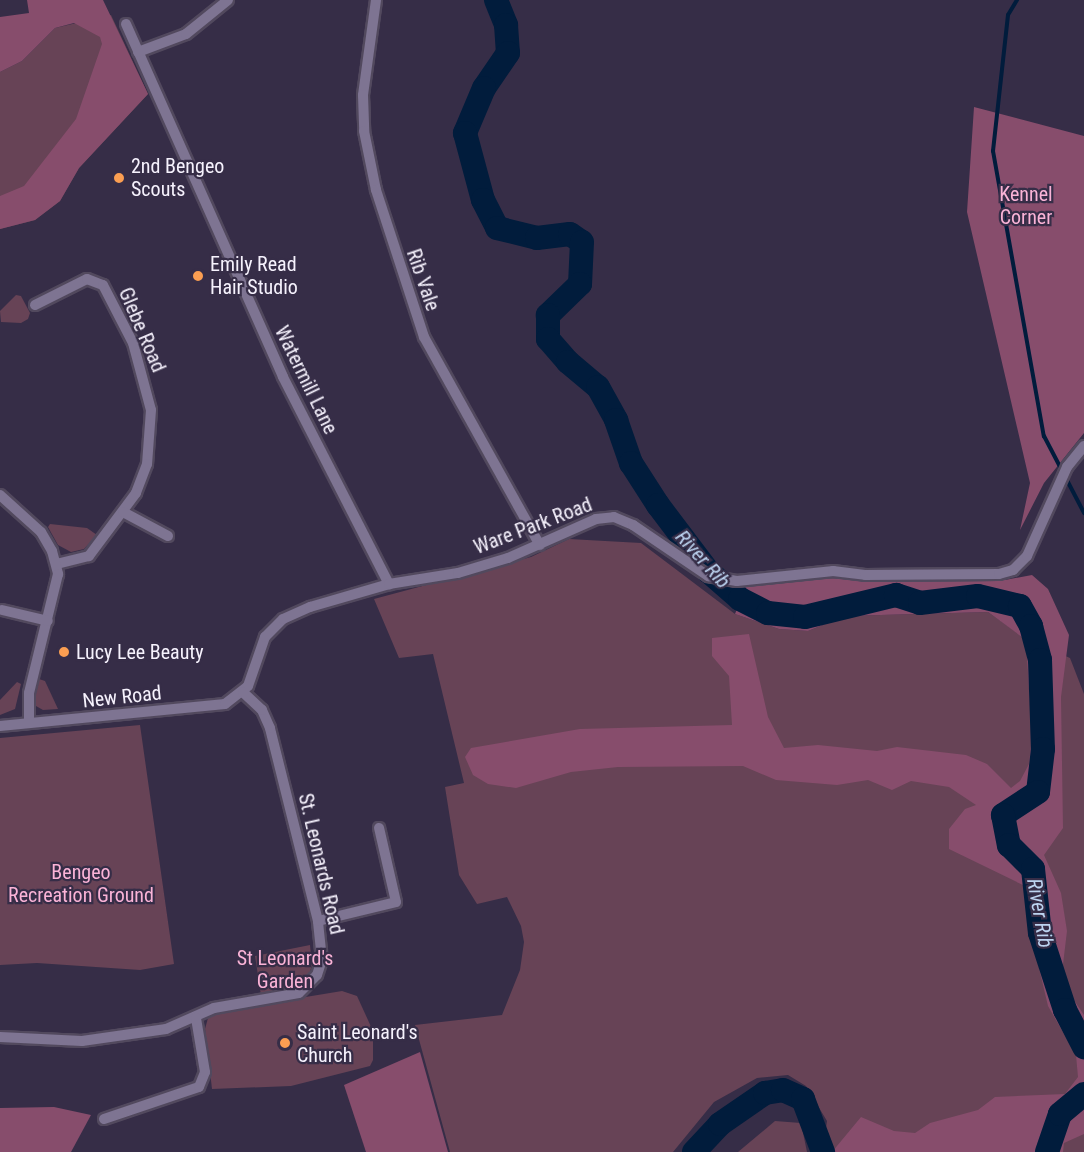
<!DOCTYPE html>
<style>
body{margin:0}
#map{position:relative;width:1084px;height:1152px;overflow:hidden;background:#362d47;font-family:"Roboto Condensed",sans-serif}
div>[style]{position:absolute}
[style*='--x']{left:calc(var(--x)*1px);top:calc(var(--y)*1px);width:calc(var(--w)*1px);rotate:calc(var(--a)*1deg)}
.green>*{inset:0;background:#674356}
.forest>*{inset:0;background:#874d6c}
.stream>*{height:4px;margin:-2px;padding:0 2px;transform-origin:2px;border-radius:2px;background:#011c3c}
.river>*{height:24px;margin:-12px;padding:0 12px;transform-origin:12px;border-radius:12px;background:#011c3c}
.roads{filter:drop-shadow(2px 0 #52495e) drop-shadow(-2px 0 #52495e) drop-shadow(0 2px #52495e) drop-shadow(0 -2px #52495e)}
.minor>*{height:10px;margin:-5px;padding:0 5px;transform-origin:5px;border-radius:5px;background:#7e7492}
.dots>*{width:16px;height:16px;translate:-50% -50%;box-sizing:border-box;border:3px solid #362d47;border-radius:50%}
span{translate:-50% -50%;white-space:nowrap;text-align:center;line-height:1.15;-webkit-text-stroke:4.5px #362d47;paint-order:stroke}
.poi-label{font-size:20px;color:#f6f2fd}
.left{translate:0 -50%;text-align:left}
.park-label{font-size:20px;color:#fab3d7}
.street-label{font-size:20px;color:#f6f2fd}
.water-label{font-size:21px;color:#bcd3f0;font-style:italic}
</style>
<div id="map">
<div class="green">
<div style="clip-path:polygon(111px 15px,148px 94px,79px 168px,60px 201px,35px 220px,0 229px,0 72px,22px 61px,55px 28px)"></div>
<div style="clip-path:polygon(16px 295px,21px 296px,30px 313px,28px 319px,21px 323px,1px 322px,0 311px)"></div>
<div style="clip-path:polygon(50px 524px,87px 528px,97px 535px,84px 549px,71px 552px,58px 545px,48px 527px)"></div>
<div style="clip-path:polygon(569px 539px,641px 543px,735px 614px,779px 629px,808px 631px,845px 616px,988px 612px,1026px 639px,1070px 658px,1084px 694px,1084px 1152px,832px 1152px,825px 1135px,827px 1121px,806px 1086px,788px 1075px,757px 1078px,714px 1102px,673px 1152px,450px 1152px,415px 1025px,502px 1015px,520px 970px,524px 942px,521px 926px,507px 897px,477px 904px,459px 875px,445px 787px,464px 783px,433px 654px,399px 658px,374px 599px,531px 557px)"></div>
<div style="clip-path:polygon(39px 679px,45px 681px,58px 709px,43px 710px,36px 706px,34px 697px)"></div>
<div style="clip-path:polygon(17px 682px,21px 684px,15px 709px,0 715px,0 700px)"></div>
<div style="clip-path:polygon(140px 725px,174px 964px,140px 970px,37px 963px,0 965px,0 738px)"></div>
<div style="clip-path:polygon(310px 945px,312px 965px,308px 979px,296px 990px,261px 995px,255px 956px)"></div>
<div style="clip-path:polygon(342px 991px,357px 996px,373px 1031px,373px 1060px,370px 1066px,291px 1086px,212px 1089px,205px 1029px,208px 1018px,220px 1011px)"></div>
<div style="clip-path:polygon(775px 1121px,801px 1123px,807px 1152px,738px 1152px)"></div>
</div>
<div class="forest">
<div style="clip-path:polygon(27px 0,103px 0,148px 94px,79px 168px,60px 201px,35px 220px,0 229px,0 196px,24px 186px,76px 119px,102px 44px,100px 37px,74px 23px,55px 28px,22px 61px,0 72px,0 17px,29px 13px)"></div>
<div style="clip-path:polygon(974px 107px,1084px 136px,1084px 433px,1044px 483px,1020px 530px,1030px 483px,967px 212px)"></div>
<div style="clip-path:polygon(1032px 575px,1048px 589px,1069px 635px,1061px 697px,1063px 828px,1044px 855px,1061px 893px,1067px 931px,1061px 981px,1084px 1015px,1084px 1134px,1064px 1143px,1063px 1152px,832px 1152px,861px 1117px,894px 1131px,915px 1133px,930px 1123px,978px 1110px,995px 1097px,1065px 1094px,1078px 1077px,1076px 1055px,1048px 1006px,1030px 930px,1027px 887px,949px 849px,949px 829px,965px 809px,976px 805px,949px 787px,911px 781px,892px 790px,868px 780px,837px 785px,776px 780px,743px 766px,618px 767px,571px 772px,516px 788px,488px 784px,473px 775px,465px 757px,471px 748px,580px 729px,732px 725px,729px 676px,712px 656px,712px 638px,749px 634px,768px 717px,784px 748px,818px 745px,877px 751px,897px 747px,966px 755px,987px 764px,1011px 788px,1020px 781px,1029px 764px,1032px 738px,1026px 640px,988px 612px,845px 616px,808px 631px,779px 629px,735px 614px,746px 586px,809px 578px,1005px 580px)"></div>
<div style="clip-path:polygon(420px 1052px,448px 1152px,366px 1152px,344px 1085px)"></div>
<div style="clip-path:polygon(54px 1107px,91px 1115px,71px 1152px,0 1152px,0 1108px)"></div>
</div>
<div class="stream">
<div style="--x:1017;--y:0;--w:17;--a:121"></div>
<div style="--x:1008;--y:15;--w:137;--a:96.3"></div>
<div style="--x:993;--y:151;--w:290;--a:79.9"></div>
<div style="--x:1044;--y:436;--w:87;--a:62.5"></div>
</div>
<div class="river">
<div style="--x:496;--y:0;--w:27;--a:68"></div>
<div style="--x:506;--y:25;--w:28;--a:86"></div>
<div style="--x:508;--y:53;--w:42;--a:124.4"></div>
<div style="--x:484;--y:88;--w:49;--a:112.9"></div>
<div style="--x:465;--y:133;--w:69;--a:75"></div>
<div style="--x:483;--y:200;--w:31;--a:63"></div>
<div style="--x:497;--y:228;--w:41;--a:14"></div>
<div style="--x:537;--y:238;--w:33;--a:-7"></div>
<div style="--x:570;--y:234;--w:14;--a:34"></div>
<div style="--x:582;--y:242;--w:42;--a:92.7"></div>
<div style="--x:580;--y:284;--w:45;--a:135.9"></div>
<div style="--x:548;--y:315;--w:24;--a:90"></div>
<div style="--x:548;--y:339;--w:30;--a:49"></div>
<div style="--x:568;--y:362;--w:39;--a:40"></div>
<div style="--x:598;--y:387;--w:38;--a:61"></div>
<div style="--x:616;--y:420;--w:46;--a:70.8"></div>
<div style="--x:631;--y:463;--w:50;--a:57.3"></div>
<div style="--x:658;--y:505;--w:83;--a:52.9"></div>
<div style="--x:708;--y:571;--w:43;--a:41.2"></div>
<div style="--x:740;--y:599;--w:31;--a:27"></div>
<div style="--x:768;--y:613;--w:37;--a:6"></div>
<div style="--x:805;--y:617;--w:94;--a:-13.6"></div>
<div style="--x:896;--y:595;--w:25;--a:18"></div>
<div style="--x:920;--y:603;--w:58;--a:-6.9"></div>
<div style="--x:978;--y:596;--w:43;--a:13.4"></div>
<div style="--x:1020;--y:606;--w:23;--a:61"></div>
<div style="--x:1031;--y:626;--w:35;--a:75"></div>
<div style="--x:1040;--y:660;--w:89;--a:88.1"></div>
<div style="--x:1043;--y:749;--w:43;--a:96.6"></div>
<div style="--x:1038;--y:792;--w:42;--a:146.7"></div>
<div style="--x:1003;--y:815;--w:31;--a:79"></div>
<div style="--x:1009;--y:845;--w:34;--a:45"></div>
<div style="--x:1033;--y:869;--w:64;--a:83.8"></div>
<div style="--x:1040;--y:933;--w:81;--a:72"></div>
<div style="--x:1065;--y:1010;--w:42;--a:62.8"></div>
<div style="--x:694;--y:1152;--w:38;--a:-47"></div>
<div style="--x:720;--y:1124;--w:55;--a:-34.6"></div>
<div style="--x:765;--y:1093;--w:18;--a:-9"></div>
<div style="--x:783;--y:1090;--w:22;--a:24"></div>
<div style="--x:803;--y:1099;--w:57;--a:69.3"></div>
<div style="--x:1047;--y:1152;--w:40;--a:-71.1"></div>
<div style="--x:1060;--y:1114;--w:31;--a:-40"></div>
</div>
<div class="roads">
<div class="minor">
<div style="--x:376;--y:0;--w:96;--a:97.8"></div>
<div style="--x:363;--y:95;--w:36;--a:88"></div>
<div style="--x:364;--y:131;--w:60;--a:78.5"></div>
<div style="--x:376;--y:190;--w:155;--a:71.9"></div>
<div style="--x:424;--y:337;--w:238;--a:60.9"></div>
<div style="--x:126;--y:24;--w:386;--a:66"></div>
<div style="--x:283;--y:377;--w:233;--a:62.9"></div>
<div style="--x:138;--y:52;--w:51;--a:-20.6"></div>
<div style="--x:186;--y:34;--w:54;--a:-39"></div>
<div style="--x:35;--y:305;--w:58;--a:-26.6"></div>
<div style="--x:87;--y:279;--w:17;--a:21"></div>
<div style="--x:103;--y:285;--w:65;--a:62.7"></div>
<div style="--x:133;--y:343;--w:69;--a:75"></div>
<div style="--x:151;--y:410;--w:54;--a:94.2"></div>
<div style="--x:147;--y:464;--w:31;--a:111"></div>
<div style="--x:136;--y:493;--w:79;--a:126.7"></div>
<div style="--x:89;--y:556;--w:34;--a:166"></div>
<div style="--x:0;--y:495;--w:55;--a:42.1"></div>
<div style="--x:41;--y:532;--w:22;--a:60"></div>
<div style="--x:52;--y:551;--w:24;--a:75"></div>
<div style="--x:58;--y:574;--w:122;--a:103.7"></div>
<div style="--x:29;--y:693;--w:30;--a:90"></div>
<div style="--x:123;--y:512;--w:51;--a:28.1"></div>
<div style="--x:2;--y:610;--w:47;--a:13.4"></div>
<div style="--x:0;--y:726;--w:226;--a:-5.6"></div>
<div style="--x:225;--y:704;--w:29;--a:-38"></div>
<div style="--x:248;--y:686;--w:52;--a:-70.9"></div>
<div style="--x:265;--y:637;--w:25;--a:-45"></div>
<div style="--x:283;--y:619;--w:30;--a:-24"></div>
<div style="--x:310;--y:607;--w:82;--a:-16.2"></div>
<div style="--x:389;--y:584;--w:70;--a:-9.1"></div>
<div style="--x:458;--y:573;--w:52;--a:-16.7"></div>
<div style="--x:508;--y:558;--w:96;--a:-23.9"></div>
<div style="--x:596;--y:519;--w:18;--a:-6"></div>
<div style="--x:614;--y:517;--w:21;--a:23"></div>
<div style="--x:633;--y:525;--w:91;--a:34.2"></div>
<div style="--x:708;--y:576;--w:29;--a:10"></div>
<div style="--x:737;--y:581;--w:97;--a:-5.9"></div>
<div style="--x:833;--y:571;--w:32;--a:7"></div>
<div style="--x:865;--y:575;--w:134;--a:-0.4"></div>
<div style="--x:999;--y:574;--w:15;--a:-16"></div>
<div style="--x:1013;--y:570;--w:20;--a:-45"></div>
<div style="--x:1027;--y:556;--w:98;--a:-65.8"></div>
<div style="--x:1067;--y:467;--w:27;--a:-51"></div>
<div style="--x:318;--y:921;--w:80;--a:-13.7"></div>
<div style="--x:396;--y:902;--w:76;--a:-102.9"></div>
<div style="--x:0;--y:1037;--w:82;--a:2.8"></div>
<div style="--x:82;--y:1041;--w:85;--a:-8.1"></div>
<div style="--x:166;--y:1029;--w:52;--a:-23.6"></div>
<div style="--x:214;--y:1008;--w:86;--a:-10"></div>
<div style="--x:299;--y:993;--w:25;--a:-45"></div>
<div style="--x:317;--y:975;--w:16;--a:-72"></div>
<div style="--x:322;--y:960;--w:39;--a:-96"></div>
<div style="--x:318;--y:921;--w:199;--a:-104"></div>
<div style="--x:270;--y:728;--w:20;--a:-114"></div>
<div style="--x:262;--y:710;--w:26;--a:-137"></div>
<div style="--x:104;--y:1119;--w:100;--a:-18.6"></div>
<div style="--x:199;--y:1087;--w:16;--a:-68"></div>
<div style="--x:205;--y:1072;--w:55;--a:-99.5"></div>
</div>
</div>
<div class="dots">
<div style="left:119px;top:178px;background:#fb9e52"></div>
<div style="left:198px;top:276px;background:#fb9e52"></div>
<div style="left:64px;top:652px;background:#fb9e52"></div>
<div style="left:285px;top:1043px;background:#fb9e52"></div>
</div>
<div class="poi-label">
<span class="left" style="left:131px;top:178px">2nd Bengeo<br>Scouts</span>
<span class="left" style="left:210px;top:276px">Emily Read<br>Hair Studio</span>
<span class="left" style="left:76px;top:652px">Lucy Lee Beauty</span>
<span class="left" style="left:297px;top:1044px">Saint Leonard's<br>Church</span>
</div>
<div class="park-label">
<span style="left:1026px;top:206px">Kennel<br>Corner</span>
<span style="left:81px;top:884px">Bengeo<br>Recreation Ground</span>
<span style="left:285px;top:970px">St Leonard's<br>Garden</span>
</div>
<div class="street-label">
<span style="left:423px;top:280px;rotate:71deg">Rib Vale</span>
<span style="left:142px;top:330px;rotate:67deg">Glebe Road</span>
<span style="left:306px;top:380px;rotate:64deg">Watermill Lane</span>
<span style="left:533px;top:526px;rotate:-21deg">Ware Park Road</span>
<span style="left:122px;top:697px;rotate:-6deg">New Road</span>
<span style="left:321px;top:864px;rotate:77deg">St. Leonards Road</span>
</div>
<div class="water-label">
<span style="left:703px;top:559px;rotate:48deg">River Rib</span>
<span style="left:1040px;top:913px;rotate:80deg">River Rib</span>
</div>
</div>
